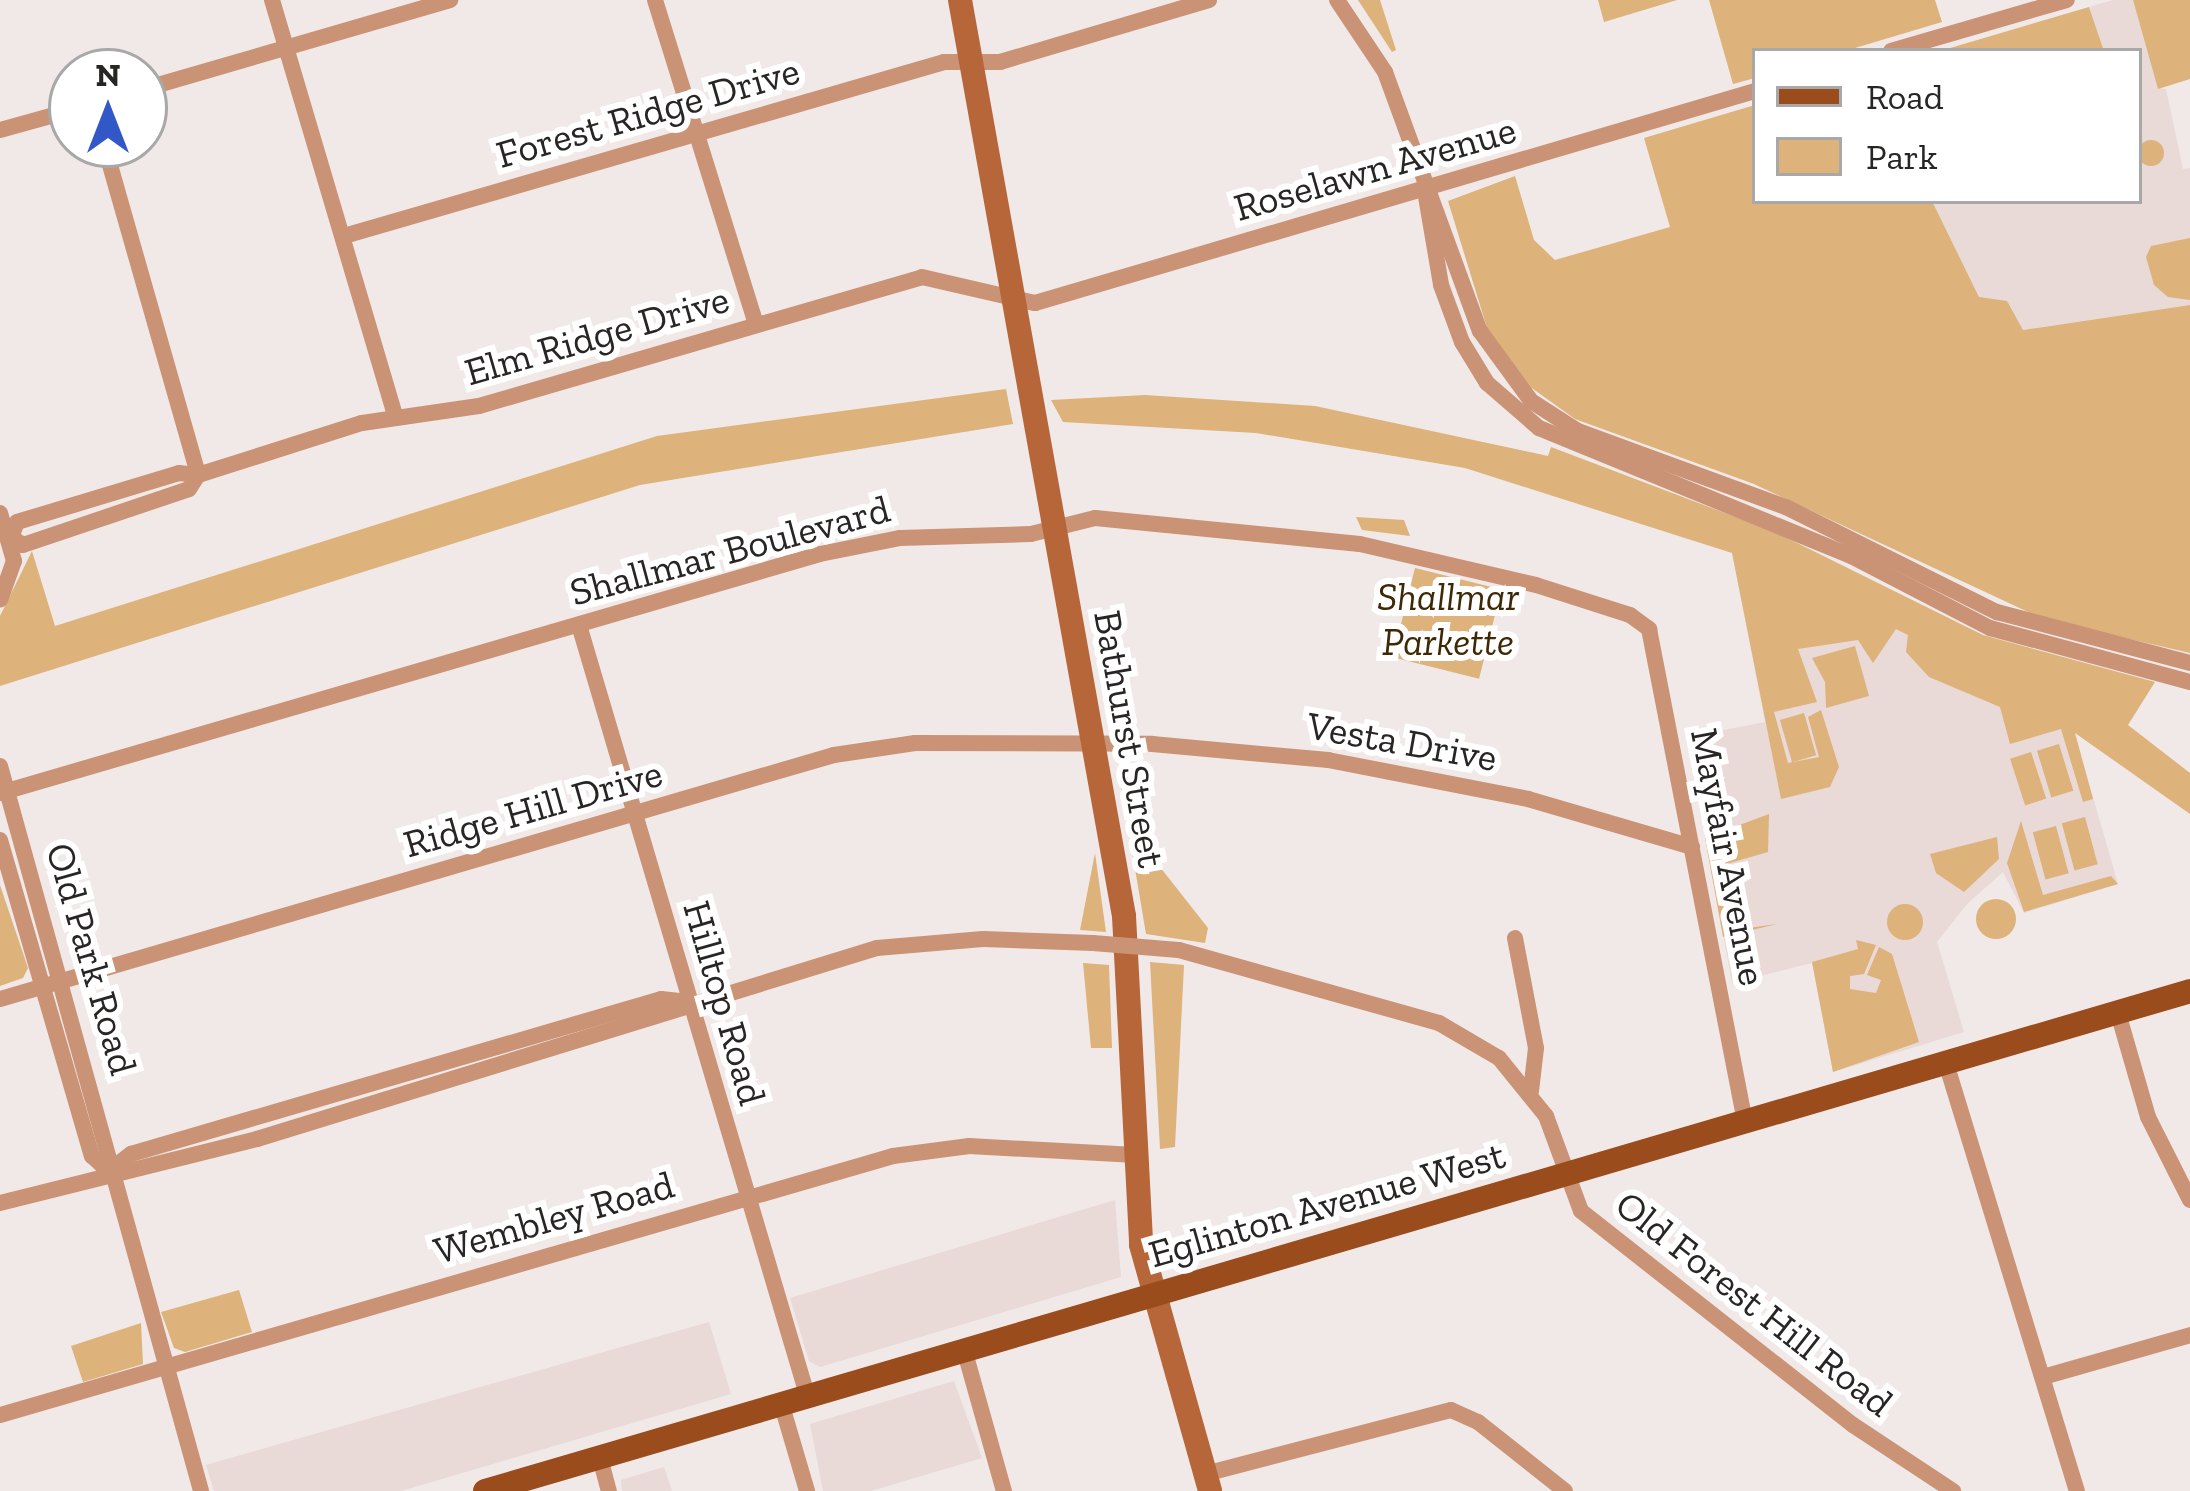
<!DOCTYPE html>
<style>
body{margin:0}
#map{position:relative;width:2190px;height:1491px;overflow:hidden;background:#f0e9e8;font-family:"Zilla Slab",serif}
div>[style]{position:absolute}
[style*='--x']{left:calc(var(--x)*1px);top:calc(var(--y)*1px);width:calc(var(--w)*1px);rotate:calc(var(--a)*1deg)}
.built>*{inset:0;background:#e9d9d7}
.green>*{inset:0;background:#ddb27b;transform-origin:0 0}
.round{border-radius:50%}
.street>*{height:16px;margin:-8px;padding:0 8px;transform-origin:8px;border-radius:8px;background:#cb9376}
.secondary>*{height:24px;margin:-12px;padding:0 12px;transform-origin:12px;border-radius:12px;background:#b66639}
.primary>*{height:24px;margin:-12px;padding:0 12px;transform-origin:12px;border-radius:12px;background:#9a4c1d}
.street-bridge>*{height:16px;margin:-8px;padding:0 8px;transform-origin:8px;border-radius:8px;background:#cb9376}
span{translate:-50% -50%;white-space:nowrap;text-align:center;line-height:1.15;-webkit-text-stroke:12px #fff;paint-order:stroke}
.street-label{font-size:39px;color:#282525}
.park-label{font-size:39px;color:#3f2806;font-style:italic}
.legend{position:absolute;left:1752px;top:48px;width:390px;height:156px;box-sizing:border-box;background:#fff;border:3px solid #a9a8a8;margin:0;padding:15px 21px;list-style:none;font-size:36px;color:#282525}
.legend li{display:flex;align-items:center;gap:24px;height:60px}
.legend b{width:60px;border:3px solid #a9a8a8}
.north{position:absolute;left:48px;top:48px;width:120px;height:120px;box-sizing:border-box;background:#fff;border:3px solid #a9a8a8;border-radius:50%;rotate:0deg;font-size:33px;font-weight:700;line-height:48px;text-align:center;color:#282525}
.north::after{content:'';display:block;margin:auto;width:42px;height:54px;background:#3258c8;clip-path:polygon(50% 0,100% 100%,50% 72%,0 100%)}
</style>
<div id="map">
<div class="built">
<div style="clip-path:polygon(2113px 0,2133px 0,2158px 88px,2166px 89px,2183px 169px,2190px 168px,2190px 305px,2022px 330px,1979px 297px,1932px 201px,2139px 201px,2139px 51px,2104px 51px,2089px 7px)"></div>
<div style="clip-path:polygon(1732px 553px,1913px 636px,2074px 731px,2118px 884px,2024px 913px,2003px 872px,1968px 903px,1937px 942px,1964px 1032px,1833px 1072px,1812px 963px,1732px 983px,1687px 737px,1765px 722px)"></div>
<div style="clip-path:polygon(1115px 1200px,1121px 1277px,820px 1367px,809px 1361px,790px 1298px)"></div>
<div style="clip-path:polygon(709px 1322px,731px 1394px,401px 1491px,214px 1491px,206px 1465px)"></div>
<div style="clip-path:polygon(954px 1381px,982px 1458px,871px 1491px,823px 1491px,810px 1424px)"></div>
<div style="clip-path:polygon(664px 1467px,672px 1491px,622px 1491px,621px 1480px)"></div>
</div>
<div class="green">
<div style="clip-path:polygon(1358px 0,1380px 0,1396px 50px,1392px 52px)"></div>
<div style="clip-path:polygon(1598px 0,1677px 0,1604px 22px)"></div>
<div style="clip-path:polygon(1709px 0,1935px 0,1942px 22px,1845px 51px,1755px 51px,1755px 78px,1733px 84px)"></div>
<div style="clip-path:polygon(2133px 0,2190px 0,2190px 79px,2158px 89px)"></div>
<div style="clip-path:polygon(2089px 7px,2104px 51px,1940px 51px)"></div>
<div style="clip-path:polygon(1755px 105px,1755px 201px,1932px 201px,1979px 297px,2007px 301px,2023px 330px,2190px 305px,2190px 653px,2043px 619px,1754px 484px,1575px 419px,1529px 386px,1488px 331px,1448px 201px,1515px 176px,1534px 240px,1555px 260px,1670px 227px,1644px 138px)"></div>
<div class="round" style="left:2138px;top:140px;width:26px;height:26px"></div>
<div style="clip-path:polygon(2190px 238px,2190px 300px,2168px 297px,2154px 285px,2146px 257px,2151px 246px)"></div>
<div style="clip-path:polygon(1006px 389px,1013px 424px,640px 485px,0 686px,0 616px,32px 551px,55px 626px,657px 436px)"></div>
<div style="clip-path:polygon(1145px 395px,1315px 406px,1548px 456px,1551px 447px,1775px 532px,1983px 635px,2155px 682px,2128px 725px,2190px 773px,2190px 814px,2075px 733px,2093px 799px,2083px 802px,2061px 729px,2010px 744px,2000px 707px,1929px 677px,1906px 652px,1908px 635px,1896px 629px,1873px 663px,1858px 640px,1798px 649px,1817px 702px,1774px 712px,1788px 763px,1819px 757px,1808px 717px,1821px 710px,1839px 767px,1830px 787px,1781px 799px,1732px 553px,1465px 468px,1256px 433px,1063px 422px,1051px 400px)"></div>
<div style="clip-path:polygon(1356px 517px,1404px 520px,1410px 536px,1362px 530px)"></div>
<div style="left:1415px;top:568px;width:89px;height:92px;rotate:14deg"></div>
<div style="clip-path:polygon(1855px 646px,1869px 696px,1826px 708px,1825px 682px,1812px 658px)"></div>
<div style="left:1804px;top:713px;width:44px;height:25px;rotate:74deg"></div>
<div style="left:2059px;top:744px;width:49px;height:23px;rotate:73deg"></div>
<div style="left:2031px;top:752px;width:49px;height:22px;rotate:72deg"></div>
<div style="clip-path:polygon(1126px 765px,1149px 853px,1208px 928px,1205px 943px,1146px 934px,1118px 768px)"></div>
<div style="clip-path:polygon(1769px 814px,1768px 852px,1716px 867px,1734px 930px,1777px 924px,1723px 937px,1705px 838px)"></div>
<div style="left:2085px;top:817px;width:49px;height:24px;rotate:75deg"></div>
<div style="clip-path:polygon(2021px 821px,2043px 895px,2111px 876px,2118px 884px,2024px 912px,2007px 863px)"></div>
<div style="left:2056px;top:826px;width:49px;height:24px;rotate:75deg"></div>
<div style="clip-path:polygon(1997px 837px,1999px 859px,1964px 892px,1936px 873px,1930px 854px)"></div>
<div style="clip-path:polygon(1095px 853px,1106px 932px,1080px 930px)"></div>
<div style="clip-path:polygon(0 885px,28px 968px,23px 978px,0 986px)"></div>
<div class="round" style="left:1976px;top:899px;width:40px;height:40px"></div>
<div class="round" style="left:1887px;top:904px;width:36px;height:36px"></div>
<div style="clip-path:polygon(1856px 940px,1876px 945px,1864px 974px,1850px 976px,1850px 989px,1876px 993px,1881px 980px,1867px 975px,1879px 947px,1892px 954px,1919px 1042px,1833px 1072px,1812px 962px,1858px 949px)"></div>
<div style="clip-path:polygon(1150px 962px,1184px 965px,1175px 1147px,1160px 1149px)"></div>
<div style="clip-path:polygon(1083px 963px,1109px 965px,1112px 1048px,1091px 1048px)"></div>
<div style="clip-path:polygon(239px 1290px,252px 1332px,185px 1352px,174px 1348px,161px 1312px)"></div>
<div style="clip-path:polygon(141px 1323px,143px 1364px,83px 1382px,71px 1346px)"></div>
</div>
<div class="street">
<div style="--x:272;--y:0;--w:436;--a:73.5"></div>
<div style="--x:655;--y:0;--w:340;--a:72.7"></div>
<div style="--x:1337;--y:0;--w:87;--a:56.3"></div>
<div style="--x:1385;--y:72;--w:276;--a:69.9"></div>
<div style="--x:1480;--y:331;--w:87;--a:53.9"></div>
<div style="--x:1531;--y:401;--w:56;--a:32.6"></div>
<div style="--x:1578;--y:431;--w:221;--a:20.1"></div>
<div style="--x:1786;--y:507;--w:236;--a:26.5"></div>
<div style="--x:1997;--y:612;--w:200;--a:14.8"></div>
<div style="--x:1891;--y:51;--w:183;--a:-16.2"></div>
<div style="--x:144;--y:89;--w:319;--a:-16.2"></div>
<div style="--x:0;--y:130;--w:75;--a:-15.5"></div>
<div style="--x:104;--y:144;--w:344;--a:74.1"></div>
<div style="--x:1425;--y:191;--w:95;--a:80.3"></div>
<div style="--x:1441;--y:285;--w:61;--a:69.8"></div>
<div style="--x:1462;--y:342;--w:48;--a:58.6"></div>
<div style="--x:1487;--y:383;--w:69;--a:40.9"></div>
<div style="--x:1539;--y:428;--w:337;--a:22.3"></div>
<div style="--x:1851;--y:556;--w:157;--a:27.4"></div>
<div style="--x:1990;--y:628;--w:207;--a:15.1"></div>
<div style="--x:344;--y:236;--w:625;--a:-16.17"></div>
<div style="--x:944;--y:62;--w:56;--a:0"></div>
<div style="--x:1000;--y:62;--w:218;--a:-16.5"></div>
<div style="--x:0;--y:513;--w:50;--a:73.7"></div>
<div style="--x:14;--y:561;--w:41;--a:109.7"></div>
<div style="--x:11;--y:537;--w:16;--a:-68"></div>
<div style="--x:17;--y:522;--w:169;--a:-16.8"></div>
<div style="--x:179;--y:473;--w:19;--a:6"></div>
<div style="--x:198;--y:475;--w:172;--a:-17.6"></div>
<div style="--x:362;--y:423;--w:118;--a:-8.3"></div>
<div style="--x:479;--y:406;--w:461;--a:-16.2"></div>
<div style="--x:922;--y:277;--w:116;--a:13"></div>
<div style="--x:1035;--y:303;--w:751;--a:-16.41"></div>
<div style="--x:11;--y:537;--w:14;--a:34"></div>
<div style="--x:23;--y:545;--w:175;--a:-18.6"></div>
<div style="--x:189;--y:489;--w:17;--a:-57"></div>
<div style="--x:579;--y:625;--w:806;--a:73.5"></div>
<div style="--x:0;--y:766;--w:752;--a:74.5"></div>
<div style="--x:0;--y:793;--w:854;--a:-16.25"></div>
<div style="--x:820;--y:554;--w:82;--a:-11.3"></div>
<div style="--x:900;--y:538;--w:131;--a:-1.7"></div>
<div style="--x:1031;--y:534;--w:66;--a:-14"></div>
<div style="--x:1095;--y:518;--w:266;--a:5.6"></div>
<div style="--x:1360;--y:544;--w:181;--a:13.1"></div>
<div style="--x:1536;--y:585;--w:99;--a:17.7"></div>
<div style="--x:1630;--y:615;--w:24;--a:36"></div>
<div style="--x:1649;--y:629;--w:502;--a:78.98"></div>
<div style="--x:0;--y:840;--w:329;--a:73.8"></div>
<div style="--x:92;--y:1156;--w:22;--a:43"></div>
<div style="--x:1515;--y:938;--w:112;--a:79.2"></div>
<div style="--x:1536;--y:1048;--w:43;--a:96.6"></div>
<div style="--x:1179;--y:950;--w:270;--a:15.7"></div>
<div style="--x:1439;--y:1023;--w:69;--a:30.3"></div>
<div style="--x:1499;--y:1058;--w:75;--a:51"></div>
<div style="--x:1546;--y:1116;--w:101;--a:69.8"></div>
<div style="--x:1581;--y:1211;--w:346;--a:38.2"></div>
<div style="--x:1853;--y:1425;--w:120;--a:33.4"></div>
<div style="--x:0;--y:999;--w:869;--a:-16.31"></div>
<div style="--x:834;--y:755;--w:82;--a:-8.4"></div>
<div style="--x:915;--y:743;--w:237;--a:0.2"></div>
<div style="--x:1152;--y:744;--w:177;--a:5.2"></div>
<div style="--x:1328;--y:760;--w:204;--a:11"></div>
<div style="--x:1528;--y:799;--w:171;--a:16.3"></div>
<div style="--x:2118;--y:1013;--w:108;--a:73.9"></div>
<div style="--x:2148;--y:1117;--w:93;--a:63.2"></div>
<div style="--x:1946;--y:1063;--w:448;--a:73"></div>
<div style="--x:109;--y:1171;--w:28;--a:-38"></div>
<div style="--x:131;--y:1154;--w:552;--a:-16.3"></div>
<div style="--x:661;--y:999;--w:28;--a:6"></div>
<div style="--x:0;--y:1203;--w:265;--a:-14"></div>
<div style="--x:257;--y:1139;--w:649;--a:-17.12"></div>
<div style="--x:877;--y:948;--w:106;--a:-4.9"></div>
<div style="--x:983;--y:939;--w:110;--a:2.1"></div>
<div style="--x:964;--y:1349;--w:148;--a:74.3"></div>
<div style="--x:2043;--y:1377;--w:153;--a:-15.9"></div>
<div style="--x:782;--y:1406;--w:89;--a:73.6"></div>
<div style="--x:0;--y:1415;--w:930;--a:-16.17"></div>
<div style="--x:893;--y:1156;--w:77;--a:-7.5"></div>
<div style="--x:969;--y:1146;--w:167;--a:3.1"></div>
<div style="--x:600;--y:1458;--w:34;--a:75"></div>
<div style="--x:1205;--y:1474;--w:254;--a:-14.6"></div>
<div style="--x:1451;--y:1410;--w:30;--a:24"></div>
<div style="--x:1478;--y:1422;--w:111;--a:38.4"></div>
</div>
<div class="secondary">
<div style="--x:960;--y:0;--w:931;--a:79.85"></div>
<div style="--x:1124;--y:916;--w:329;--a:87"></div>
<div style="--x:1141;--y:1245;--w:255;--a:74.3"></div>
</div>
<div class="primary">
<div style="--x:485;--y:1491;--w:1777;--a:-16.34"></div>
</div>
<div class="street-bridge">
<div style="--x:1093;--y:943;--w:86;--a:4.7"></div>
</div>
<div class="street-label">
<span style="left:648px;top:113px;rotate:-16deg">Forest Ridge Drive</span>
<span style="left:1375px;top:169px;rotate:-16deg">Roselawn Avenue</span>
<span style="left:597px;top:336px;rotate:-16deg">Elm Ridge Drive</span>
<span style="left:730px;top:551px;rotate:-15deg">Shallmar Boulevard</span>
<span style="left:1129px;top:739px;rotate:80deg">Bathurst Street</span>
<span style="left:1402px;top:742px;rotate:10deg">Vesta Drive</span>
<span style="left:533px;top:809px;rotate:-16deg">Ridge Hill Drive</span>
<span style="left:1728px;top:857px;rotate:79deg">Mayfair Avenue</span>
<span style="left:91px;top:959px;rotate:74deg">Old Park Road</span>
<span style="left:724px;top:1003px;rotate:74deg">Hilltop Road</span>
<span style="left:1327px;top:1205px;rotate:-16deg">Eglinton Avenue West</span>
<span style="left:554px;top:1218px;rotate:-16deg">Wembley Road</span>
<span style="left:1754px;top:1304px;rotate:38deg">Old Forest Hill Road</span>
</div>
<div class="park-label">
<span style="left:1448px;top:620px">Shallmar<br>Parkette</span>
</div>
<ul class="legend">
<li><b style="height:15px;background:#9a4c1d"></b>Road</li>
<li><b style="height:33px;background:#ddb27b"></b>Park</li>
</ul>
<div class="north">N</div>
</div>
